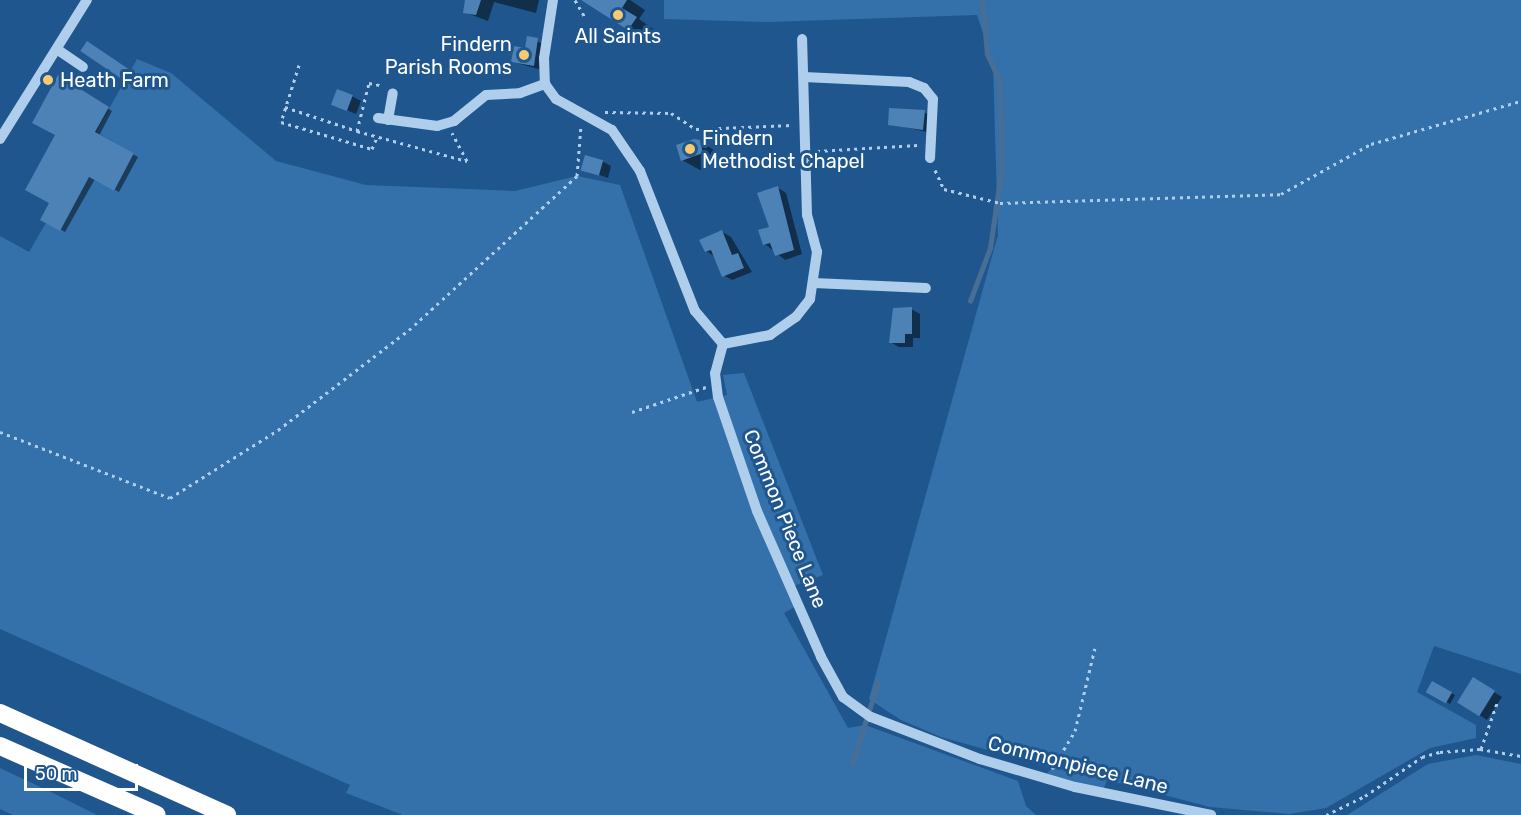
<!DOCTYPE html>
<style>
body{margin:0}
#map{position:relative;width:1521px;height:815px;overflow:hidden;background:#20568e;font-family:Rubik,sans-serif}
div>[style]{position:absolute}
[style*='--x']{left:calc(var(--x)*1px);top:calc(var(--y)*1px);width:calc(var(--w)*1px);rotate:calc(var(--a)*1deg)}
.green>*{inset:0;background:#3471ab}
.shadow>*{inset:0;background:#0007}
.stream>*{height:4.5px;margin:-2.25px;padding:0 2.25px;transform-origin:2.25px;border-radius:2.25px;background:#486e95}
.building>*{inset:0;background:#4d82b7;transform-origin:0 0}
.path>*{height:3px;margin-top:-1.5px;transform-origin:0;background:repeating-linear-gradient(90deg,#afceec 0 3px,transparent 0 7.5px)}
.minor>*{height:10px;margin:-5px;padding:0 5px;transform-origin:5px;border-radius:5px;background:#afceec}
.highway>*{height:18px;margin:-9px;padding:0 9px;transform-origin:9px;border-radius:9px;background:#fff}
.dots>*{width:16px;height:16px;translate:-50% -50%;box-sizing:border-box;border:3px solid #20568e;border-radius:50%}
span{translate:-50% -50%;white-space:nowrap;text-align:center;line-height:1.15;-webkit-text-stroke:6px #20568e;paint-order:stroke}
.poi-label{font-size:20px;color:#fff}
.right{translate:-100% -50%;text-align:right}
.left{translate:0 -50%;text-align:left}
.street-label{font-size:20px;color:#fff}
.scale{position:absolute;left:24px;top:764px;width:114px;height:27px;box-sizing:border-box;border:3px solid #fff;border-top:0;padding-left:8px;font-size:18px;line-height:21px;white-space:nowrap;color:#fff;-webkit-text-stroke:4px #20568e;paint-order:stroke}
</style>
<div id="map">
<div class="green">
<div style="clip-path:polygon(664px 0,1521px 0,1521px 674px,1434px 646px,1417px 692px,1476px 725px,1476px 738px,1430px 748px,1326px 808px,1289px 814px,1210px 807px,1107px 780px,1102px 793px,1043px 778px,1052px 768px,941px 737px,901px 720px,869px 699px,998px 235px,993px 63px,977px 15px,768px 22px,664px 19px)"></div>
<div style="clip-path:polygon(137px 59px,171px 73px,276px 161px,366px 185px,515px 191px,577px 176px,620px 185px,697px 402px,727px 395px,723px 375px,744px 373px,823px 575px,786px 589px,796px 606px,784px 613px,848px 728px,865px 725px,1018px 781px,1026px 806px,1036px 815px,403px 815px,346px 793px,350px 785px,0 629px,0 236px,29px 252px,46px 223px,60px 230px,89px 177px,114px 191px,134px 153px,96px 132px)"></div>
<div style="clip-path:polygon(1476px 755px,1521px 764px,1521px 815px,1347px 815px,1428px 764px)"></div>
<div style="clip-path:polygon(0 768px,53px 793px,97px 815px,13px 815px,0 809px)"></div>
</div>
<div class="shadow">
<div style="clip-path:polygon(467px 0,539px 0,536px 13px,494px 2px,488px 21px,464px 12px)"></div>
<div style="clip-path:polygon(591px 0,630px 0,645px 10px,639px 19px,653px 29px,646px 39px)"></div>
<div style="clip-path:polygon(528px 38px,546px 45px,542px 70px,513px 62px,526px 49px)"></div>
<div style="clip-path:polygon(96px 48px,136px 75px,131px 83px,122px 78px)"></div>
<div style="clip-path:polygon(59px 77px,112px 111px,99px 136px,138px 157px,119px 192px,95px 179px,65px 232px,42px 219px,51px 203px)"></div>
<div style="clip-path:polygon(352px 96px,361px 101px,356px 114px,331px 103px)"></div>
<div style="clip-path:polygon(924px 112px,933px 117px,932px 133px,890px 124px)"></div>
<div style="clip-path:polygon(700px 141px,717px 152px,720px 163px,700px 170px,682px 160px)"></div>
<div style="clip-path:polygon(602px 161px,611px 166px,608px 178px,583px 169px)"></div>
<div style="clip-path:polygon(778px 188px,786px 193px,802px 254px,785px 260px,765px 244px)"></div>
<div style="clip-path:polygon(722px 232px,731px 237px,752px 272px,732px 280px,723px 275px,714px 256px,706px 251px)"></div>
<div style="clip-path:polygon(911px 309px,920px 314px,920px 338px,913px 338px,913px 347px,899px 347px,890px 342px)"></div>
<div style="clip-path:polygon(1432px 683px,1455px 695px,1450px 704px,1428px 691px)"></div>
<div style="clip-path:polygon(1481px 684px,1502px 697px,1487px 720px,1458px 701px)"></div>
</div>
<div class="stream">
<div style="--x:970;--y:301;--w:57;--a:-69.3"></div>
<div style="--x:990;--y:248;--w:84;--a:-81.8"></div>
<div style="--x:1002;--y:165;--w:85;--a:-92"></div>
<div style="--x:999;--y:80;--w:29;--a:-115"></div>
<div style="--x:987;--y:54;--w:54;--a:-95.3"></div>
<div style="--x:852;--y:764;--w:86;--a:-72.4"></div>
</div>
<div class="building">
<div style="clip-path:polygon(465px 0,481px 0,476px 15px,463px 13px)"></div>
<div style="clip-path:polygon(581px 0,627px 0,622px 8px,637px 17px,628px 30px)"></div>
<div style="clip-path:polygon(527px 36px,538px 38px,534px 66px,511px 62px,514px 46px,525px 48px)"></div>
<div style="left:87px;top:41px;width:50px;height:12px;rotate:34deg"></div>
<div style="clip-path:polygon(58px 75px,109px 107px,95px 132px,134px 153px,114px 191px,89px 177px,60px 231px,40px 220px,49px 203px,25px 190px,55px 135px,32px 123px)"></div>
<div style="left:337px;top:89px;width:17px;height:17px;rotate:21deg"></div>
<div style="clip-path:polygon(889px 108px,925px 110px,923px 130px,888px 125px)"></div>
<div style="clip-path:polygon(694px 139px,700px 140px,703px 153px,681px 161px,676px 145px)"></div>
<div style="left:585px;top:155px;width:19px;height:16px;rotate:16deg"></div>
<div style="clip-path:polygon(778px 186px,794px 250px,775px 256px,770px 243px,763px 245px,758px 230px,769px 227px,757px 193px)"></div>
<div style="clip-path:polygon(722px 230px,732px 255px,738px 253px,744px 268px,722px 277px,711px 250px,705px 252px,699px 240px)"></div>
<div style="clip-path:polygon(912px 307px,912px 334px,905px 334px,905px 343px,889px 343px,893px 308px)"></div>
<div style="left:1473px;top:677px;width:26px;height:30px;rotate:32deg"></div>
<div style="left:1432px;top:681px;width:23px;height:13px;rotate:29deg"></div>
</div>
<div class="path">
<div style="--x:575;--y:0;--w:22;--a:60"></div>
<div style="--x:299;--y:65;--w:60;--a:107.5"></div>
<div style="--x:281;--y:122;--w:95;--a:16.5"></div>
<div style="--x:372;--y:149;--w:13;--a:-67"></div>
<div style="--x:285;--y:107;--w:76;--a:18.4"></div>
<div style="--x:357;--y:131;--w:114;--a:15.3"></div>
<div style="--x:467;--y:161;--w:32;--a:-118"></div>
<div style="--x:605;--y:112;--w:66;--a:0.9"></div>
<div style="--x:671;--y:113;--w:30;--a:33"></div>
<div style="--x:696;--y:129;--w:96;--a:-2.4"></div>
<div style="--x:357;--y:131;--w:49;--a:-76"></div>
<div style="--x:369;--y:83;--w:15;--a:11"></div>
<div style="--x:817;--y:151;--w:101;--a:-3.4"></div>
<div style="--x:935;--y:170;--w:21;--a:65"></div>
<div style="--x:944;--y:189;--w:58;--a:14"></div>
<div style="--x:1000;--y:203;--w:281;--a:-1.8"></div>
<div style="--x:1281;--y:194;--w:103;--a:-29.1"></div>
<div style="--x:1371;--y:144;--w:156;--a:-16"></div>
<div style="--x:632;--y:412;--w:78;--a:-18.7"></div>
<div style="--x:0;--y:432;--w:182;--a:21.2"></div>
<div style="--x:170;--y:498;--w:128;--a:-32.2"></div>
<div style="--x:278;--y:430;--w:165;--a:-37.4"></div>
<div style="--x:409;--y:330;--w:228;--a:-42.5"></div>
<div style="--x:577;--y:176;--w:51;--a:-85.5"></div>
<div style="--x:1481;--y:749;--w:49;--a:-70.8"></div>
<div style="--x:1052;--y:769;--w:44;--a:-58.8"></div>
<div style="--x:1075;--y:731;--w:85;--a:-76.5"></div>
<div style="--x:1326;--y:815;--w:43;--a:-26"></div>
<div style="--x:1365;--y:796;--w:69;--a:-34.4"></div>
<div style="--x:1422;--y:757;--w:19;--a:-16"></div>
<div style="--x:1440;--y:752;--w:40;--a:-4.3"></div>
<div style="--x:1480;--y:749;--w:42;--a:9.7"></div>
</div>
<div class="minor">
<div style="--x:553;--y:0;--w:59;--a:98.8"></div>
<div style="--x:544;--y:58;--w:26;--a:88"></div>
<div style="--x:545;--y:84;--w:19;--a:54"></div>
<div style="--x:556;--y:99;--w:64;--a:29"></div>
<div style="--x:612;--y:130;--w:50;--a:55.7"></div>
<div style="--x:640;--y:171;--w:150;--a:68.6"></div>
<div style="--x:695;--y:311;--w:43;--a:49.7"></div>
<div style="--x:723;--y:344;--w:30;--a:105"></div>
<div style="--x:715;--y:373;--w:24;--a:83"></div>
<div style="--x:718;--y:397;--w:120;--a:71.1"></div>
<div style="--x:757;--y:511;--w:159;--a:66.3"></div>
<div style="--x:821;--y:657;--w:46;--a:61.2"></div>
<div style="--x:843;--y:697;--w:34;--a:36"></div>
<div style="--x:871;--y:717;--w:117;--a:21.1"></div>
<div style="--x:980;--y:759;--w:99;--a:16.4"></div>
<div style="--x:1075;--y:787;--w:139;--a:11.6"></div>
<div style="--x:58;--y:50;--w:30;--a:34"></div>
<div style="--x:804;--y:77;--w:105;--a:2.7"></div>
<div style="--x:909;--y:82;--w:16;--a:22"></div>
<div style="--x:924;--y:88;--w:14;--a:51"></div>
<div style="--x:933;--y:99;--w:59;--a:92.9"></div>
<div style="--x:378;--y:118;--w:60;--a:7.7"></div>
<div style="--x:437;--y:126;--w:18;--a:-16"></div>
<div style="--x:454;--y:121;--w:41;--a:-39.1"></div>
<div style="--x:486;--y:95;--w:34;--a:-3"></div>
<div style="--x:520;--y:93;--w:27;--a:-20"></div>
<div style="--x:388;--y:120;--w:27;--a:-80"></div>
<div style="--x:0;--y:139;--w:164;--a:-58"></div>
<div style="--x:814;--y:283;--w:112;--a:2.6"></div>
<div style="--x:723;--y:344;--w:48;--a:-10.8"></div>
<div style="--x:770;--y:335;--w:32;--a:-35"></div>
<div style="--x:796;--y:317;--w:23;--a:-52"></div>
<div style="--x:810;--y:299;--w:48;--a:-81.5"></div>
<div style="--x:817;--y:252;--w:38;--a:-105"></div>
<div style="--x:807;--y:215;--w:176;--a:-91.6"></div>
</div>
<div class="highway">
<div style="--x:0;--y:713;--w:249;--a:24.2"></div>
<div style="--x:0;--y:746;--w:171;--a:23.7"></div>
</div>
<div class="dots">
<div style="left:618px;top:15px;background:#f9ca70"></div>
<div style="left:524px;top:55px;background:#f9ca70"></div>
<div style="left:48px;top:80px;background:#f9ca70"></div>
<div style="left:690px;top:149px;background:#f9ca70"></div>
</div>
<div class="poi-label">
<span style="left:618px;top:36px">All Saints</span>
<span class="right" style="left:512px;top:56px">Findern<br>Parish Rooms</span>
<span class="left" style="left:60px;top:80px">Heath Farm</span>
<span class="left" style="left:702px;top:150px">Findern<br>Methodist Chapel</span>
</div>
<div class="street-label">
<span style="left:785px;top:519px;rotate:68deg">Common Piece Lane</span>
<span style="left:1078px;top:765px;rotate:14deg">Commonpiece Lane</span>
</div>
<div class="scale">50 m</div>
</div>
